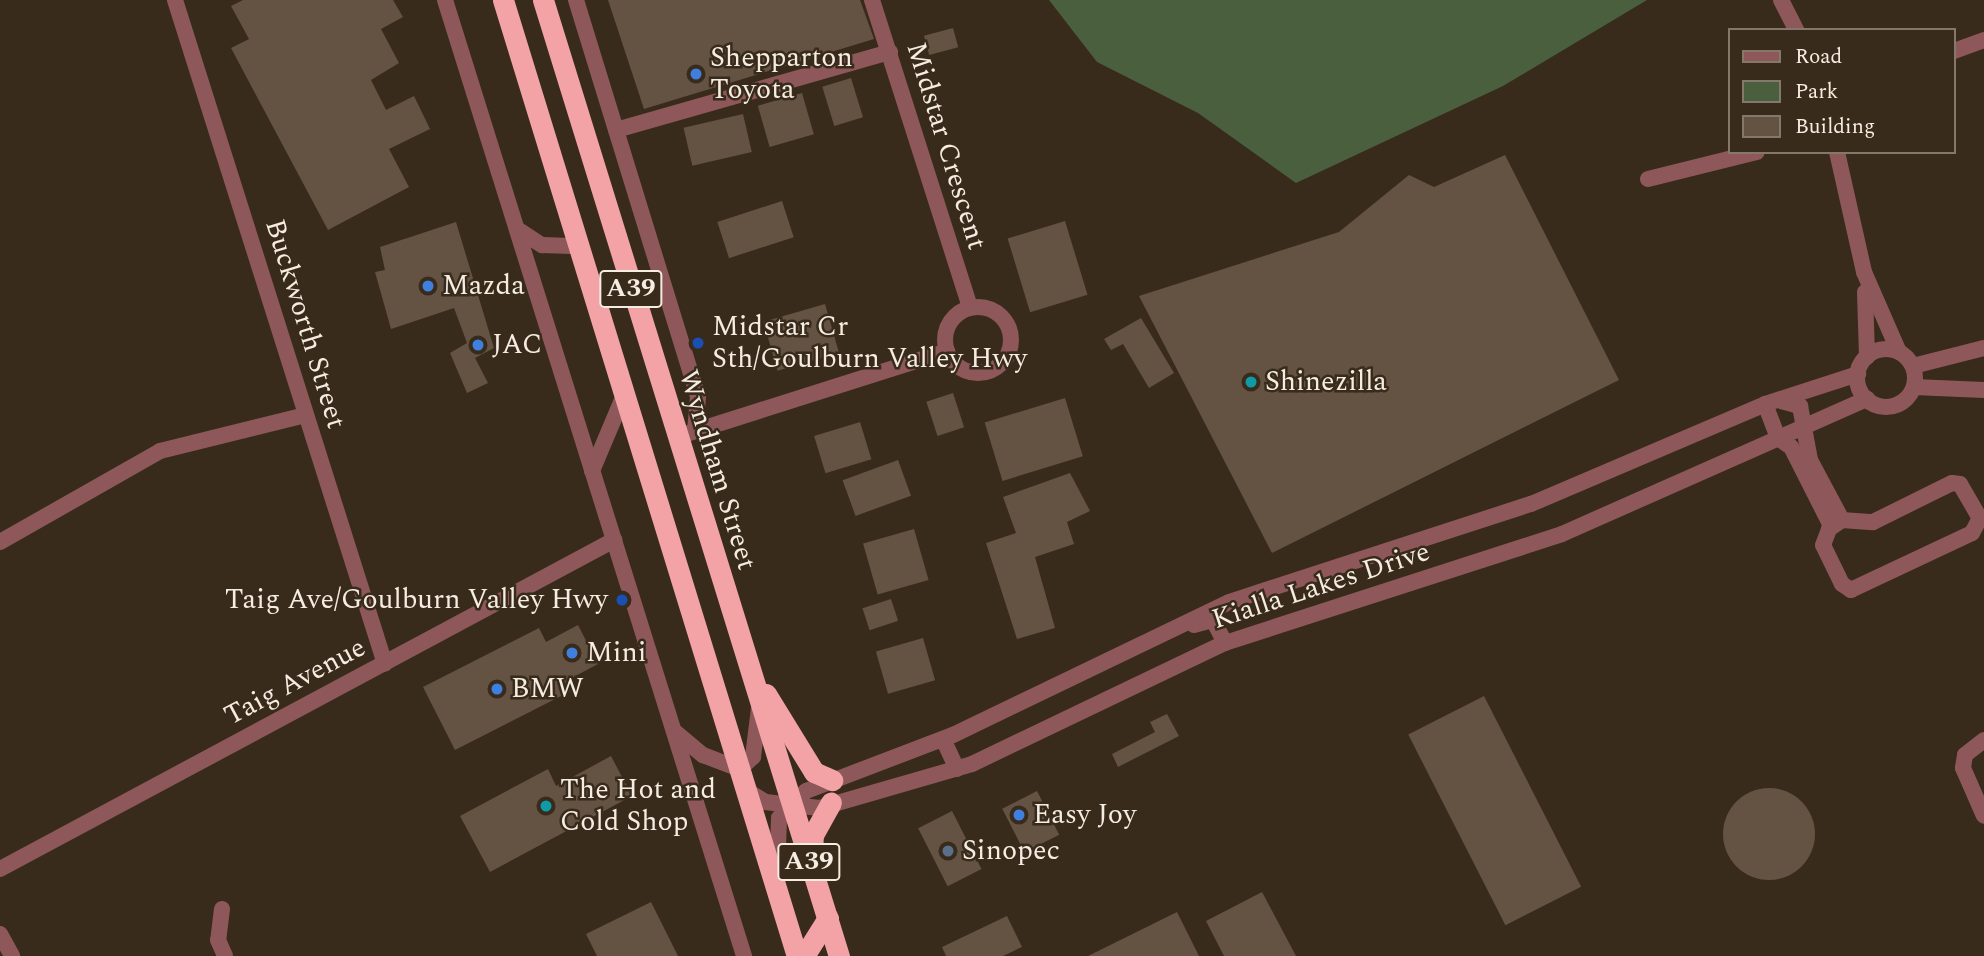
<!DOCTYPE html>
<style>
body{margin:0}
#map{position:relative;width:1984px;height:956px;overflow:hidden;background:#392b1b;font-family:Spectral,serif}
div>[style]{position:absolute}
[style*='--x']{left:calc(var(--x)*1px);top:calc(var(--y)*1px);width:calc(var(--w)*1px);rotate:calc(var(--a)*1deg)}
.green>*{inset:0;background:#4a5f3d}
.building>*{inset:0;background:#645243;transform-origin:0 0}
.round{border-radius:50%}
.minor>*{height:16px;margin:-8px;padding:0 8px;transform-origin:8px;border-radius:8px;background:#8e585a}
.minor>.ring{margin:-8px;padding:0;box-sizing:content-box;background:none;border:16px solid #8e585a;border-radius:50%}
.highway>*{height:21px;margin:-10.5px;padding:0 10.5px;transform-origin:10.5px;border-radius:10.5px;background:#f3a3a5}
.dots>*{width:19px;height:19px;translate:-50% -50%;box-sizing:border-box;border:4px solid #392b1b;border-radius:50%}
span{translate:-50% -50%;white-space:nowrap;text-align:center;line-height:1.15;-webkit-text-stroke:5px #392b1b;paint-order:stroke}
.shield-label span{padding:2px 5px;background:#392b1b;border:2px solid;border-radius:5px;-webkit-text-stroke-width:0}
.shield-label{font-size:26px;color:#f5ece2;font-weight:700}
.poi-label{font-size:28px;color:#f5ece2}
.left{translate:0 -50%;text-align:left}
.right{translate:-100% -50%;text-align:right}
.street-label{font-size:28px;color:#f5ece2}
.legend{position:absolute;left:1728px;top:28px;width:228px;height:126px;box-sizing:border-box;background:#392b1b;border:2px solid #84786b;margin:0;padding:9px 12px;list-style:none;font-size:21px;color:#f5ece2}
.legend li{display:flex;align-items:center;gap:14px;height:35px}
.legend b{width:35px;border:2px solid #84786b}
</style>
<div id="map">
<div class="green">
<div style="clip-path:polygon(1049px 0,1647px 0,1503px 86px,1296px 183px,1198px 113px,1097px 62px)"></div>
</div>
<div class="building">
<div style="clip-path:polygon(243px 0,393px 0,403px 17px,381px 29px,399px 63px,371px 80px,386px 110px,414px 96px,430px 129px,389px 149px,409px 187px,328px 230px,231px 48px,249px 39px,231px 6px)"></div>
<div style="clip-path:polygon(608px 0,860px 0,874px 39px,644px 109px)"></div>
<div style="left:953px;top:28px;width:20px;height:30px;rotate:75deg"></div>
<div style="left:851px;top:78px;width:41px;height:30px;rotate:73deg"></div>
<div style="left:802px;top:93px;width:43px;height:46px;rotate:74deg"></div>
<div style="left:743px;top:114px;width:39px;height:61px;rotate:77deg"></div>
<div style="clip-path:polygon(1505px 155px,1619px 380px,1272px 553px,1139px 296px,1339px 232px,1409px 175px,1434px 187px)"></div>
<div style="left:782px;top:201px;width:38px;height:68px;rotate:72deg"></div>
<div style="left:1065px;top:221px;width:77px;height:60px;rotate:73deg"></div>
<div style="clip-path:polygon(456px 222px,494px 348px,475px 358px,488px 383px,467px 393px,450px 353px,467px 343px,454px 308px,391px 329px,375px 272px,385px 270px,380px 247px)"></div>
<div style="left:825px;top:304px;width:51px;height:64px;rotate:74deg"></div>
<div style="clip-path:polygon(1141px 318px,1174px 373px,1149px 388px,1123px 344px,1111px 350px,1104px 339px)"></div>
<div style="left:953px;top:393px;width:36px;height:28px;rotate:72deg"></div>
<div style="left:1065px;top:398px;width:61px;height:84px;rotate:73deg"></div>
<div style="left:860px;top:422px;width:39px;height:48px;rotate:73deg"></div>
<div style="left:898px;top:460px;width:38px;height:59px;rotate:70deg"></div>
<div style="clip-path:polygon(1070px 473px,1090px 511px,1067px 522px,1074px 544px,1035px 557px,1055px 628px,1017px 639px,986px 543px,1016px 533px,1003px 497px)"></div>
<div style="left:914px;top:529px;width:53px;height:53px;rotate:74deg"></div>
<div style="left:891px;top:599px;width:23px;height:30px;rotate:72deg"></div>
<div style="clip-path:polygon(578px 625px,598px 664px,566px 681px,571px 691px,455px 750px,423px 687px,539px 628px,546px 642px)"></div>
<div style="left:923px;top:638px;width:44px;height:49px;rotate:74deg"></div>
<div style="left:1484px;top:696px;width:214px;height:85px;rotate:63deg"></div>
<div style="clip-path:polygon(1167px 714px,1179px 736px,1118px 767px,1112px 754px,1155px 732px,1150px 722px)"></div>
<div style="clip-path:polygon(611px 756px,632px 796px,490px 872px,460px 816px,548px 769px,556px 786px)"></div>
<div class="round" style="left:1723px;top:788px;width:92px;height:92px"></div>
<div style="left:1037px;top:791px;width:49px;height:39px;rotate:63deg"></div>
<div style="left:952px;top:811px;width:65px;height:38px;rotate:63deg"></div>
<div style="clip-path:polygon(1262px 892px,1296px 956px,1224px 956px,1206px 921px)"></div>
<div style="clip-path:polygon(651px 902px,678px 956px,597px 956px,586px 934px)"></div>
<div style="clip-path:polygon(1177px 912px,1199px 956px,1088px 956px)"></div>
<div style="clip-path:polygon(1007px 916px,1022px 947px,1003px 956px,946px 956px,942px 947px)"></div>
</div>
<div class="minor">
<div style="--x:175;--y:0;--w:696;--a:72.45"></div>
<div style="--x:445;--y:0;--w:1002;--a:72.63"></div>
<div style="--x:576;--y:0;--w:415;--a:72.9"></div>
<div style="--x:698;--y:397;--w:33;--a:95"></div>
<div style="--x:872;--y:0;--w:323;--a:72.3"></div>
<div style="--x:1781;--y:0;--w:34;--a:63"></div>
<div style="--x:1954;--y:51;--w:32;--a:-20"></div>
<div style="--x:616;--y:130;--w:285;--a:-15.9"></div>
<div style="--x:1837;--y:152;--w:123;--a:77.3"></div>
<div style="--x:1864;--y:272;--w:87;--a:66.4"></div>
<div style="--x:1648;--y:179;--w:112;--a:-13.9"></div>
<div style="--x:517;--y:229;--w:30;--a:33"></div>
<div style="--x:542;--y:245;--w:37;--a:2"></div>
<div style="--x:1865;--y:292;--w:65;--a:88.2"></div>
<div class="ring" style="left:945px;top:307px;width:50px;height:50px"></div>
<div class="ring" style="left:1857px;top:349px;width:42px;height:42px"></div>
<div style="--x:1913;--y:366;--w:73;--a:-14.2"></div>
<div style="--x:1914;--y:387;--w:70;--a:2.5"></div>
<div style="--x:1781;--y:401;--w:20;--a:15"></div>
<div style="--x:1800;--y:406;--w:55;--a:79.5"></div>
<div style="--x:1810;--y:460;--w:68;--a:61.9"></div>
<div style="--x:1842;--y:520;--w:31;--a:4"></div>
<div style="--x:1873;--y:522;--w:88;--a:-26.3"></div>
<div style="--x:1952;--y:483;--w:8;--a:7"></div>
<div style="--x:1960;--y:484;--w:39;--a:60"></div>
<div style="--x:1980;--y:518;--w:17;--a:118"></div>
<div style="--x:1972;--y:533;--w:134;--a:154.8"></div>
<div style="--x:1851;--y:590;--w:11;--a:-146"></div>
<div style="--x:1842;--y:584;--w:43;--a:-116"></div>
<div style="--x:1823;--y:545;--w:17;--a:-69"></div>
<div style="--x:1829;--y:529;--w:16;--a:-35"></div>
<div style="--x:1765;--y:404;--w:36;--a:69"></div>
<div style="--x:686;--y:434;--w:274;--a:-17.6"></div>
<div style="--x:1778;--y:438;--w:16;--a:35"></div>
<div style="--x:1791;--y:447;--w:89;--a:63.1"></div>
<div style="--x:592;--y:471;--w:85;--a:-67.1"></div>
<div style="--x:0;--y:542;--w:184;--a:-29.6"></div>
<div style="--x:160;--y:451;--w:150;--a:-13.9"></div>
<div style="--x:1194;--y:625;--w:20;--a:-15"></div>
<div style="--x:1213;--y:620;--w:26;--a:62"></div>
<div style="--x:674;--y:731;--w:38;--a:40"></div>
<div style="--x:703;--y:755;--w:40;--a:21"></div>
<div style="--x:740;--y:769;--w:18;--a:-43"></div>
<div style="--x:753;--y:757;--w:49;--a:-83"></div>
<div style="--x:943;--y:739;--w:33;--a:65"></div>
<div style="--x:1984;--y:740;--w:24;--a:142"></div>
<div style="--x:1965;--y:755;--w:13;--a:99"></div>
<div style="--x:1963;--y:768;--w:52;--a:66.4"></div>
<div style="--x:746;--y:790;--w:22;--a:32"></div>
<div style="--x:765;--y:802;--w:55;--a:6.2"></div>
<div style="--x:820;--y:808;--w:158;--a:-16.1"></div>
<div style="--x:972;--y:764;--w:280;--a:-25.6"></div>
<div style="--x:1225;--y:643;--w:354;--a:-17.9"></div>
<div style="--x:1562;--y:534;--w:334;--a:-23.9"></div>
<div style="--x:0;--y:869;--w:697;--a:-28.18"></div>
<div style="--x:777;--y:876;--w:58;--a:-88"></div>
<div style="--x:779;--y:818;--w:38;--a:-45"></div>
<div style="--x:806;--y:791;--w:157;--a:-20.9"></div>
<div style="--x:953;--y:735;--w:306;--a:-25.7"></div>
<div style="--x:1229;--y:602;--w:318;--a:-18"></div>
<div style="--x:1531;--y:504;--w:254;--a:-23.1"></div>
<div style="--x:1765;--y:404;--w:98;--a:-17.9"></div>
<div style="--x:222;--y:909;--w:31;--a:97"></div>
<div style="--x:218;--y:940;--w:17;--a:66"></div>
<div style="--x:0;--y:934;--w:25;--a:61"></div>
</div>
<div class="highway">
<div style="--x:503;--y:0;--w:1000;--a:72.91"></div>
<div style="--x:543;--y:0;--w:1001;--a:72.8"></div>
<div style="--x:766;--y:694;--w:92;--a:58.4"></div>
<div style="--x:814;--y:772;--w:20;--a:24"></div>
<div style="--x:812;--y:859;--w:24;--a:-88"></div>
<div style="--x:813;--y:835;--w:37;--a:-61"></div>
<div style="--x:804;--y:956;--w:45;--a:-57.7"></div>
</div>
<div class="dots">
<div style="left:696px;top:74px;background:#3f7fe0"></div>
<div style="left:428px;top:286px;background:#3f7fe0"></div>
<div style="left:698px;top:343px;background:#1a4fb4"></div>
<div style="left:478px;top:345px;background:#3f7fe0"></div>
<div style="left:1251px;top:382px;background:#0f9aa8"></div>
<div style="left:622px;top:600px;background:#1a4fb4"></div>
<div style="left:572px;top:653px;background:#3f7fe0"></div>
<div style="left:497px;top:689px;background:#3f7fe0"></div>
<div style="left:546px;top:806px;background:#0f9aa8"></div>
<div style="left:1019px;top:815px;background:#3f7fe0"></div>
<div style="left:948px;top:851px;background:#5c6f8a"></div>
</div>
<div class="shield-label">
<span style="left:631px;top:289px">A39</span>
<span style="left:809px;top:862px">A39</span>
</div>
<div class="poi-label">
<span class="left" style="left:710px;top:74px">Shepparton<br>Toyota</span>
<span class="left" style="left:442px;top:286px">Mazda</span>
<span class="left" style="left:712px;top:343px">Midstar Cr<br>Sth/Goulburn Valley Hwy</span>
<span class="left" style="left:492px;top:345px">JAC</span>
<span class="left" style="left:1265px;top:382px">Shinezilla</span>
<span class="right" style="left:608px;top:600px">Taig Ave/Goulburn Valley Hwy</span>
<span class="left" style="left:586px;top:653px">Mini</span>
<span class="left" style="left:511px;top:689px">BMW</span>
<span class="left" style="left:560px;top:806px">The Hot and<br>Cold Shop</span>
<span class="left" style="left:1033px;top:815px">Easy Joy</span>
<span class="left" style="left:962px;top:851px">Sinopec</span>
</div>
<div class="street-label">
<span style="left:946px;top:146px;rotate:73deg">Midstar Crescent</span>
<span style="left:305px;top:324px;rotate:73deg">Buckworth Street</span>
<span style="left:717px;top:470px;rotate:73deg">Wyndham Street</span>
<span style="left:1321px;top:586px;rotate:-18deg">Kialla Lakes Drive</span>
<span style="left:295px;top:682px;rotate:-28deg">Taig Avenue</span>
</div>
<ul class="legend">
<li><b style="height:9px;background:#8e585a"></b>Road</li>
<li><b style="height:19px;background:#4a5f3d"></b>Park</li>
<li><b style="height:19px;background:#645243"></b>Building</li>
</ul>
</div>
